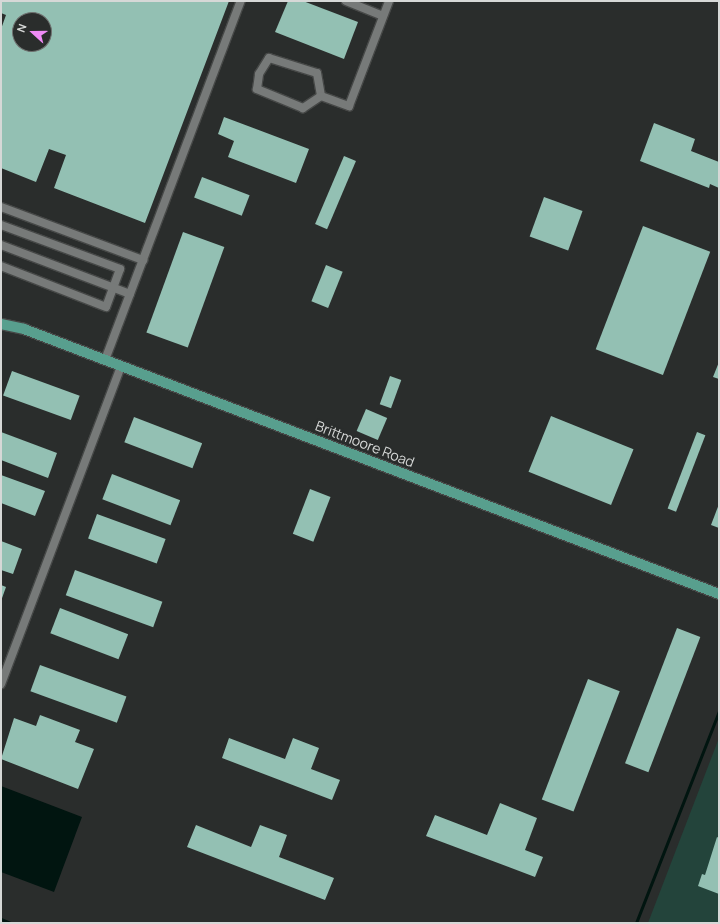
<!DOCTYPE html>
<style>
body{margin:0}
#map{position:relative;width:720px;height:924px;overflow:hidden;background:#2a2d2c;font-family:Manrope,sans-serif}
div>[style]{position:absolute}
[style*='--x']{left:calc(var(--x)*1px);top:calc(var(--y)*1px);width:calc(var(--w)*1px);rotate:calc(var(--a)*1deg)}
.green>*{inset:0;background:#23443b}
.water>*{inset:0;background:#011510}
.stream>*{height:2.5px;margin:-1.25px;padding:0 1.25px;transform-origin:1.25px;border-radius:1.25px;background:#011510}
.building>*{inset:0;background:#93c0b3;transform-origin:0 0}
.roads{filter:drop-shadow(1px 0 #464847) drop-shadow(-1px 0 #464847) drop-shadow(0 1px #464847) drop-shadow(0 -1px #464847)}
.minor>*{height:8px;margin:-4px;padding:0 4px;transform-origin:4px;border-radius:4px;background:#777a79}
.major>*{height:10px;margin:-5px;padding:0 5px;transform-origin:5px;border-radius:5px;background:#589f8e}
span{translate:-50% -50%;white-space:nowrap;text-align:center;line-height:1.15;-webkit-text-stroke:4px #2a2d2c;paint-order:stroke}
.street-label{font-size:14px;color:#d6d8d7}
.frame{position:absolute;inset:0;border:2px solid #d6d8d7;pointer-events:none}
.north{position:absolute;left:12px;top:12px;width:40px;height:40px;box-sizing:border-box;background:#2a2d2c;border:1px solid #6f7170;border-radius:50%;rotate:291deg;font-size:11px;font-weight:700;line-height:16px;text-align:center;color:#d6d8d7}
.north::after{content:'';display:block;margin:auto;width:14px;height:18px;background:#ef8bf6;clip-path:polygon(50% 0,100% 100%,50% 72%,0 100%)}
</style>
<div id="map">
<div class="green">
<div style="clip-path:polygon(719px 738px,719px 923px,648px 923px)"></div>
</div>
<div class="water">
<div style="clip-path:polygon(1px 786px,82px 817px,54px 892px,1px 872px)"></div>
</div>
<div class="stream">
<div style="--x:1;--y:919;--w:11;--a:22"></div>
<div style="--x:636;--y:923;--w:228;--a:-68.6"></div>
</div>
<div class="building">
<div style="clip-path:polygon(evenodd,1px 1px,229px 1px,145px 223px,54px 188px,66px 155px,49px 149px,36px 182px,1px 168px,1px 29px,6px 15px,1px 13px,1px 1px,20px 20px,44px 20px,44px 44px,20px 44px,20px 20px)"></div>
<div style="clip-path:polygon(288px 1px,303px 1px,358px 22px,344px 59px,275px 32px)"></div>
<div style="clip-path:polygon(224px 117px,309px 149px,296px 183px,228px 157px,234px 141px,218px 134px)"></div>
<div style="clip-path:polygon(654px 123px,695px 139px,691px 151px,719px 162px,719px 188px,710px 184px,709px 188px,640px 161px)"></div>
<div style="left:344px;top:156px;width:13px;height:74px;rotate:23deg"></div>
<div style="left:202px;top:177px;width:51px;height:22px;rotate:21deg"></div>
<div style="left:544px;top:197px;width:41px;height:42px;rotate:20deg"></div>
<div style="left:643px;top:226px;width:72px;height:132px;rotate:21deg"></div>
<div style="left:183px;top:232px;width:44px;height:107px;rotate:20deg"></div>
<div style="left:326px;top:265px;width:18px;height:39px;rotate:22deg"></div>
<div style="clip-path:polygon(719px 362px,719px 379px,713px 377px)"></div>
<div style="left:12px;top:371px;width:72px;height:26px;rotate:20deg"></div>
<div style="left:390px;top:376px;width:12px;height:30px;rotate:20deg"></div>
<div style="left:366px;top:409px;width:23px;height:24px;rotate:23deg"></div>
<div style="left:551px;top:416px;width:89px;height:60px;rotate:22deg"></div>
<div style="left:134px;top:417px;width:73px;height:27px;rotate:21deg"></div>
<div style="clip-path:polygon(1px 432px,57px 453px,48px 478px,1px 460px)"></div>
<div style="left:697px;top:432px;width:9px;height:82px;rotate:21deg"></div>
<div style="left:112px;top:474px;width:73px;height:27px;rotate:21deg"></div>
<div style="clip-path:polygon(1px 475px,45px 491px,35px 516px,1px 503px)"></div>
<div style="left:310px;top:489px;width:22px;height:48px;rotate:21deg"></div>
<div style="clip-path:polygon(719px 504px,719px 528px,711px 525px)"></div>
<div style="left:97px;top:514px;width:73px;height:26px;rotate:20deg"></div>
<div style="clip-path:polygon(1px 541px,22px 549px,13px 574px,1px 570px)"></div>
<div style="left:75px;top:570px;width:93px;height:27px;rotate:20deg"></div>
<div style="clip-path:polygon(1px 585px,6px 587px,1px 601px)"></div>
<div style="left:60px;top:608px;width:73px;height:27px;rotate:21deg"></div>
<div style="left:677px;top:628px;width:25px;height:145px;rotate:21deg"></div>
<div style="left:40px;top:665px;width:92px;height:28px;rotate:20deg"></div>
<div style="left:588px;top:679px;width:34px;height:129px;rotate:21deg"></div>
<div style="clip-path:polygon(40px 715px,80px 730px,75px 742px,94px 749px,78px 789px,1px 759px,14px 718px,36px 726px)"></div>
<div style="clip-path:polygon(229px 738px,285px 759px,293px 738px,319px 748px,311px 769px,340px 780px,332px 800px,222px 758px)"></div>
<div style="clip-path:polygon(500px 803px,537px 818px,525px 850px,543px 857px,535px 877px,426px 836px,435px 815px,487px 835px)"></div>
<div style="clip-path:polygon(196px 825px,251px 847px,260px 825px,287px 835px,279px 857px,334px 878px,325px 900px,187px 847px)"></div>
<div style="clip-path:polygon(717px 837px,719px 838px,719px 894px,698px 886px,702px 874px,705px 875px)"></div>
</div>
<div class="roads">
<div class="minor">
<div style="--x:346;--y:1;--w:40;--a:22"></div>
<div style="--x:269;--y:58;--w:50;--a:17.4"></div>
<div style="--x:317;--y:73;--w:23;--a:80"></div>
<div style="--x:321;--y:96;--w:22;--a:146"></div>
<div style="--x:303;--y:108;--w:50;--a:-157.6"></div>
<div style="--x:257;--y:89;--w:15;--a:-82"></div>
<div style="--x:259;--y:74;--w:19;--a:-58"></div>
<div style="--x:321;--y:96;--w:30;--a:20"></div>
<div style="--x:349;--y:106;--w:112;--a:-69.1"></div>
<div style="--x:1;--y:207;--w:152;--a:20.5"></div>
<div style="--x:1;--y:225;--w:127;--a:20.3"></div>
<div style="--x:120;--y:269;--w:40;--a:110.2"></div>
<div style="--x:106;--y:307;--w:113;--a:-158.7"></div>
<div style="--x:1;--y:245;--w:138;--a:20.8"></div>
<div style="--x:105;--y:360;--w:384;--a:-69.3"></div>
<div style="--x:1;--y:684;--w:340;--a:-69.3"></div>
</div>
<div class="major">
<div style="--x:1;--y:324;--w:24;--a:12"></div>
<div style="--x:24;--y:329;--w:744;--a:20.87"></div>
</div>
</div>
<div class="street-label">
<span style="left:365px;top:444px;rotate:21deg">Brittmoore Road</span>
</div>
<div class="frame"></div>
<div class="north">N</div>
</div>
